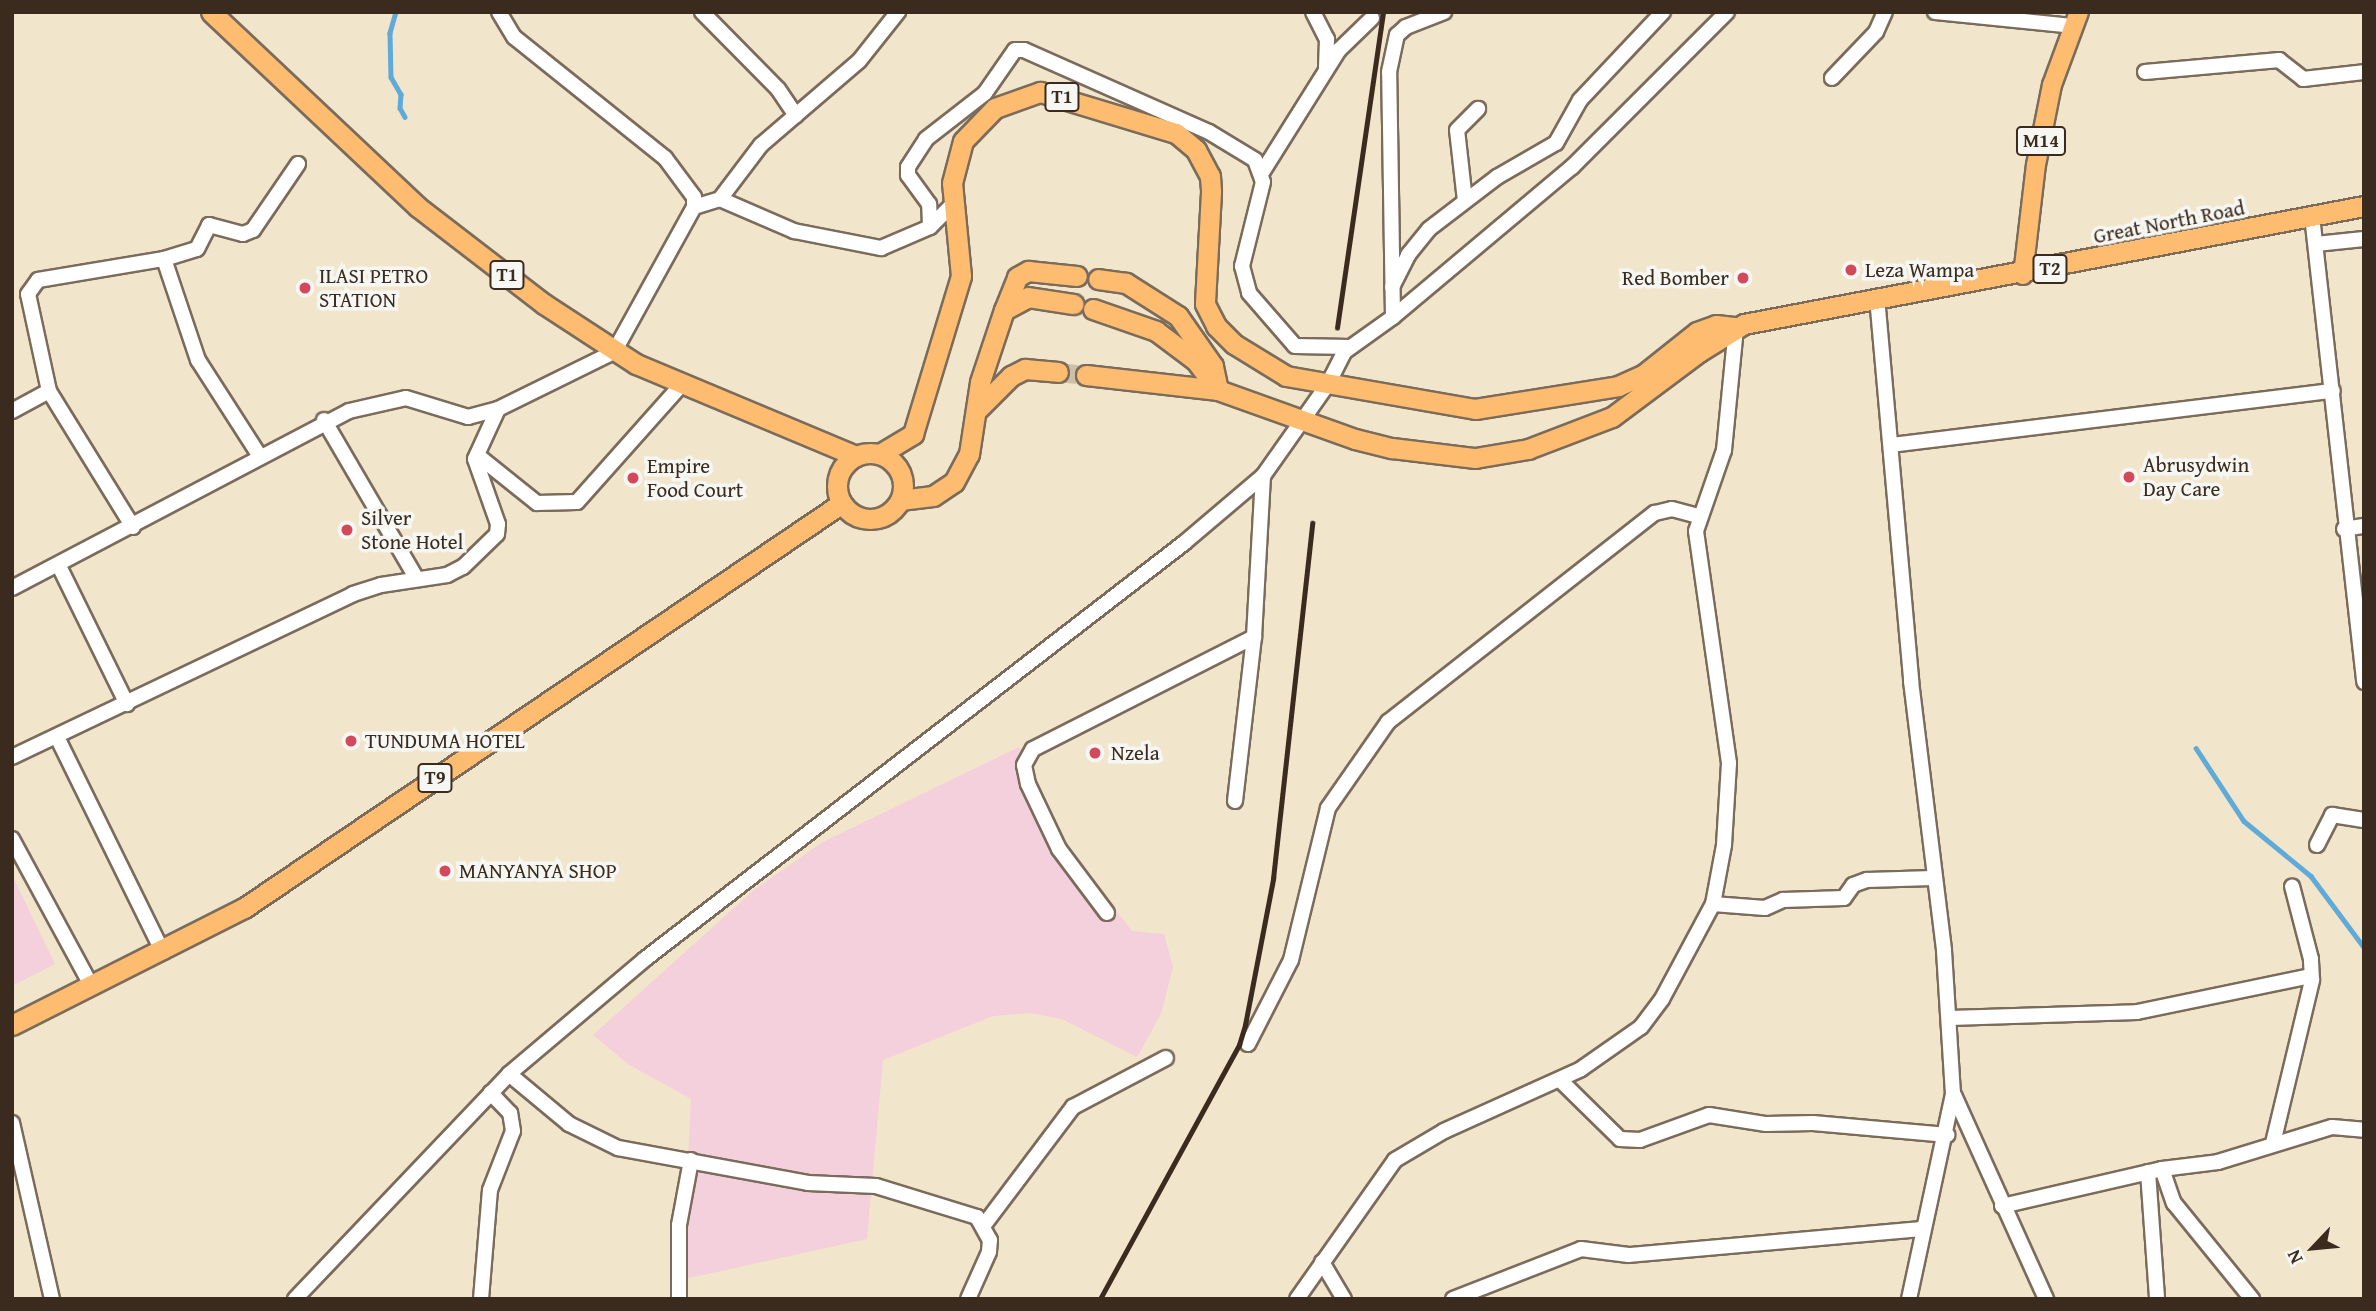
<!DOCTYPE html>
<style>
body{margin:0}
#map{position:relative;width:2376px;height:1311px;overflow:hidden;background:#f1e5cc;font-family:"Gentium Book Plus",serif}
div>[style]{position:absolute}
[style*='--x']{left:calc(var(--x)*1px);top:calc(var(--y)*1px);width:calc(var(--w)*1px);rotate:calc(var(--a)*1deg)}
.built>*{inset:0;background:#f4cfdc}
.stream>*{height:4.5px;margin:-2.25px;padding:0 2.25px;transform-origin:2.25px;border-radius:2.25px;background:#60aad8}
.highway-tunnel>*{height:19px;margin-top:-9.5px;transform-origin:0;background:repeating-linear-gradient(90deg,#cdc0a9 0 19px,transparent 0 29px)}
.roads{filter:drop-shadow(2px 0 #7b6b5b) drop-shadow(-2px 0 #7b6b5b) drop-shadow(0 2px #7b6b5b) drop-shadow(0 -2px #7b6b5b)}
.minor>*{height:14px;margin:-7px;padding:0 7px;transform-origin:7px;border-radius:7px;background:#fff}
.major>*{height:18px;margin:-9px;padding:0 9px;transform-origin:9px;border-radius:9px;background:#fdbc6f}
.highway>*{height:19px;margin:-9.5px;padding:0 9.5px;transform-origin:9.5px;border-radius:9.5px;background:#fdbc6f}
.highway>.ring{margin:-9.5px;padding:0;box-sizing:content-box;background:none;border:19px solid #fdbc6f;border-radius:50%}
.rail>*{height:4.5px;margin:-2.25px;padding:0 2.25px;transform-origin:2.25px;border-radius:2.25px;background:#3b2a1e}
.dots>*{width:19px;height:19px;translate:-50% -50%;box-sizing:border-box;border:4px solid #f6f6f2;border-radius:50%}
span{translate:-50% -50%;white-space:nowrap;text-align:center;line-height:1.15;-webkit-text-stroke:7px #f6f6f2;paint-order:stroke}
.shield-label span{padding:2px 5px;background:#f6f6f2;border:2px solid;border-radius:5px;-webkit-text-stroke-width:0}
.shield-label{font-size:19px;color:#3b2a1e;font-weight:700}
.street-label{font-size:21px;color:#3b2a1e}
.poi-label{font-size:21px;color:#3b2a1e}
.left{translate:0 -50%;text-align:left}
.right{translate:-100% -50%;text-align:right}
.frame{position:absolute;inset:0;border:14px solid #3b2a1e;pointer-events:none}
.north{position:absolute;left:2278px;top:1213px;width:70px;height:70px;-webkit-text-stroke:5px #f6f6f2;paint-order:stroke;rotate:244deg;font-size:19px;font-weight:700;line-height:28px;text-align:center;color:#3b2a1e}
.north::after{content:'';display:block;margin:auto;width:24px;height:32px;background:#3b2a1e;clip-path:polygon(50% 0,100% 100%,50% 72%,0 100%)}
</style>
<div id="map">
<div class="built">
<div style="clip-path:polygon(1019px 747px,1036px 778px,1047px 842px,1112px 905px,1132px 931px,1164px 934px,1173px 967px,1161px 1014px,1137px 1057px,1062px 1019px,1030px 1013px,993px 1016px,883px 1060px,867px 1239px,671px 1282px,685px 1214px,691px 1099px,628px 1064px,593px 1035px,754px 890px,821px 843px)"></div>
<div style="clip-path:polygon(12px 875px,55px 964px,12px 986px)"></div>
</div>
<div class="stream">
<div style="--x:396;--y:12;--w:22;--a:106"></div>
<div style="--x:390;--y:33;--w:44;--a:88.7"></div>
<div style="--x:391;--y:77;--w:20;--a:60"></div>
<div style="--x:401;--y:94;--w:14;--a:94"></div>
<div style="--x:400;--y:108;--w:10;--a:61"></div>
<div style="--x:2196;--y:748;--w:87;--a:56.7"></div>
<div style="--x:2244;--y:821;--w:87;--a:39.4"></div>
<div style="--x:2311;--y:876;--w:89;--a:53.3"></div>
</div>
<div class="highway-tunnel">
<div style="--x:1058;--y:372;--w:28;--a:6"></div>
</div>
<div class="roads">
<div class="minor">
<div style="--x:702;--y:12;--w:108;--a:45.4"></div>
<div style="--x:778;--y:89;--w:32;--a:56"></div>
<div style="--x:1313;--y:12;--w:30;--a:63"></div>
<div style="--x:1327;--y:39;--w:29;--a:92"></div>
<div style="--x:1935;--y:12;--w:138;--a:5.8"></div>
<div style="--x:2145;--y:72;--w:135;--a:-5.1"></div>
<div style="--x:2279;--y:60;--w:31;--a:38"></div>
<div style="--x:2303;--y:79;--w:61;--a:-6.5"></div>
<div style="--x:1832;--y:78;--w:64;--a:-46.3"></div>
<div style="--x:1876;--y:32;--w:22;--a:-66"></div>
<div style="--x:1263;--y:171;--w:143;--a:-57.9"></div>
<div style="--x:1339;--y:50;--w:46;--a:-44.1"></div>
<div style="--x:720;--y:199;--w:81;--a:23.4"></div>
<div style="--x:794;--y:231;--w:89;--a:11.1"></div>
<div style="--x:881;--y:248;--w:53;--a:-23.2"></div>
<div style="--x:930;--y:227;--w:33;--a:-45"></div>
<div style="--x:1465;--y:201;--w:71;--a:-96.4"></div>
<div style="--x:1457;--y:130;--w:30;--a:-45"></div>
<div style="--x:694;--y:207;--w:27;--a:-17"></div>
<div style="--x:720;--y:199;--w:68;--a:-52.8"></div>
<div style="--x:761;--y:145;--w:129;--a:-40.6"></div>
<div style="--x:859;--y:61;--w:63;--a:-51.5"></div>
<div style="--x:2312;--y:216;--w:469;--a:83.6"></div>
<div style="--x:930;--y:227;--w:23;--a:-92"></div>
<div style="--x:929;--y:204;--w:36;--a:-126"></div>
<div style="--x:908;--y:175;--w:8;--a:-90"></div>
<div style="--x:908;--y:167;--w:33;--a:-57"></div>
<div style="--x:926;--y:139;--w:75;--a:-37.9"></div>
<div style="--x:985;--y:93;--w:52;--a:-55.1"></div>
<div style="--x:1015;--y:50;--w:9;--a:0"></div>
<div style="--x:1024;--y:50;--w:202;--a:23.9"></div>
<div style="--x:1209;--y:132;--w:54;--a:31.3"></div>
<div style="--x:1255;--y:160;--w:23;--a:70"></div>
<div style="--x:1263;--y:182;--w:87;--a:104"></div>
<div style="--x:1242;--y:266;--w:28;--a:75"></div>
<div style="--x:1249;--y:293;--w:70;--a:49"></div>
<div style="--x:1295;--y:346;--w:55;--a:1"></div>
<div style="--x:2316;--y:244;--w:48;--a:-5.9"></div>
<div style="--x:164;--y:259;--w:34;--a:-17"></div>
<div style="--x:197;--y:249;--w:27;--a:-63"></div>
<div style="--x:209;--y:225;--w:35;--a:15"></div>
<div style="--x:243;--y:234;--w:11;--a:-22"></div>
<div style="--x:253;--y:230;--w:80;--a:-55.7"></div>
<div style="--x:1392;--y:287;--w:36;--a:-63"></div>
<div style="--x:1408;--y:255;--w:33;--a:-51"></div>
<div style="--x:1429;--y:229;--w:86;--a:-37.4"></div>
<div style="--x:1497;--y:177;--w:68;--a:-30"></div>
<div style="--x:1556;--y:143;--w:49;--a:-60.8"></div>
<div style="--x:1580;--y:100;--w:121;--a:-46.7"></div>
<div style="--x:1877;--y:297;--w:386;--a:84.9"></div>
<div style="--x:1911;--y:681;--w:272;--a:83"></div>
<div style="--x:1944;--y:951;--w:143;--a:86.4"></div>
<div style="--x:1953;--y:1094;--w:210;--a:102.1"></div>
<div style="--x:1393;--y:317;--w:245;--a:-90.9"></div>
<div style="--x:1389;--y:72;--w:38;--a:-78"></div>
<div style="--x:1397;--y:35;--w:12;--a:-42"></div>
<div style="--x:1406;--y:27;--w:41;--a:-21.5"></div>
<div style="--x:12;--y:411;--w:42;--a:-28.4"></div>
<div style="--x:324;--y:420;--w:184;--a:59.7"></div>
<div style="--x:1891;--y:445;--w:445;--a:-7"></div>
<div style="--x:477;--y:455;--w:77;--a:38.7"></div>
<div style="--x:537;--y:503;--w:40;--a:-1.4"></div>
<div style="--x:577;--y:502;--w:158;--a:-48.3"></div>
<div style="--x:133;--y:527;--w:160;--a:-121.7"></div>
<div style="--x:49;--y:391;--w:99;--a:-102.2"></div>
<div style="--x:28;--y:294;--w:17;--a:-54"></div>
<div style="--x:38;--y:280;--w:128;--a:-9.5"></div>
<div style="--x:164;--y:259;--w:107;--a:71.4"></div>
<div style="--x:198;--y:360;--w:113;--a:57.3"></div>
<div style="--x:2344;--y:529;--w:20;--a:-9"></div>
<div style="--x:59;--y:566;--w:154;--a:63.8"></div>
<div style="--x:12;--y:588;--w:381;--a:-27.7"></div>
<div style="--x:349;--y:411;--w:58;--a:-12.8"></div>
<div style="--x:406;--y:398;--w:65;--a:17"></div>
<div style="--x:468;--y:417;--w:31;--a:-15"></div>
<div style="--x:498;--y:409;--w:129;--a:-26.2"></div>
<div style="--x:614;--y:352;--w:166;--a:-61.1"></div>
<div style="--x:694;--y:207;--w:10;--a:-90"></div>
<div style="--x:694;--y:197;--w:49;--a:-126.6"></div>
<div style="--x:665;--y:158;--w:193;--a:-141.3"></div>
<div style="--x:514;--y:37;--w:29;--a:-121"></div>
<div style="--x:57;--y:737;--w:240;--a:63.8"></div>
<div style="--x:12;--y:757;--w:378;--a:-25.5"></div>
<div style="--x:353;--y:594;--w:29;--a:-18"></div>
<div style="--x:381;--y:585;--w:67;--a:-8.6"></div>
<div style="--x:447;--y:575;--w:18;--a:-27"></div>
<div style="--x:463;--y:567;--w:47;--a:-44.1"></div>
<div style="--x:497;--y:534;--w:10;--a:-84"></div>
<div style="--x:498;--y:524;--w:69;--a:-109.5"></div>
<div style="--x:475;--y:459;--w:55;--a:-65.3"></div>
<div style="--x:1235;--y:801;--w:165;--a:-83.4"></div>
<div style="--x:1254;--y:637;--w:161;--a:-86.8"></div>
<div style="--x:12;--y:839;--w:168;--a:61.6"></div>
<div style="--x:2317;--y:845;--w:34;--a:-63"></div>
<div style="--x:2332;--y:815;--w:32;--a:9"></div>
<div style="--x:1713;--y:904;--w:52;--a:4.4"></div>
<div style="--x:1765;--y:908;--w:20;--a:-24"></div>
<div style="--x:1783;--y:900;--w:61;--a:-1.9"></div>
<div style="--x:1844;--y:898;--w:16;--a:-55"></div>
<div style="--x:1853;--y:885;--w:15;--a:-20"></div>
<div style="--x:1867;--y:880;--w:66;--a:-1.7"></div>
<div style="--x:1107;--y:913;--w:80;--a:-126.9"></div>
<div style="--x:1059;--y:849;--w:72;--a:-115.5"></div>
<div style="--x:1028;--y:784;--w:19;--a:-102"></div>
<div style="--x:1024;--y:765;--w:18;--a:-61"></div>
<div style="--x:1033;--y:749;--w:248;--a:-26.9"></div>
<div style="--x:1950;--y:1018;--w:187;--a:-1.8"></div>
<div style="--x:2137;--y:1012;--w:178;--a:-11.7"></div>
<div style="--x:1248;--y:1044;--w:94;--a:-62.9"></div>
<div style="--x:1291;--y:960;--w:156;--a:-76.3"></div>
<div style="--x:1328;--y:808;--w:105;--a:-55.1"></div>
<div style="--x:1388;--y:722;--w:339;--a:-38.1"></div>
<div style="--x:1655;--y:513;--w:17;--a:-13"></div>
<div style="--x:1672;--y:509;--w:28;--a:15"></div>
<div style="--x:509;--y:1074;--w:78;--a:39.8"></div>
<div style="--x:569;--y:1124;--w:55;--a:26.1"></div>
<div style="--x:618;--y:1148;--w:193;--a:10.4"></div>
<div style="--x:808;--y:1183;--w:68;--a:2.5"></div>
<div style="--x:876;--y:1186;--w:106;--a:17.1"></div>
<div style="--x:977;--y:1217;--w:26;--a:61"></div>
<div style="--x:990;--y:1240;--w:12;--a:95"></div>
<div style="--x:989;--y:1252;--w:51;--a:114.1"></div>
<div style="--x:1560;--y:1080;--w:84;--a:44.5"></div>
<div style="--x:1620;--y:1139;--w:20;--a:3"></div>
<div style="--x:1640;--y:1140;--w:73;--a:-19.9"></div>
<div style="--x:1709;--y:1115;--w:58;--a:9"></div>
<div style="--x:1766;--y:1124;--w:47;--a:-1.2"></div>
<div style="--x:1813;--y:1123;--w:135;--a:5.1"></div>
<div style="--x:1954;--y:1095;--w:224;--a:65.7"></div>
<div style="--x:12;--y:1123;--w:180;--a:77.2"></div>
<div style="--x:2273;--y:1143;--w:168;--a:-76.5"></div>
<div style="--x:2312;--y:980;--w:21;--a:-93"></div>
<div style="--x:2311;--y:959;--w:75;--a:-104.6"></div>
<div style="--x:2162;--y:1169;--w:36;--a:71"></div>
<div style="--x:2174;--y:1203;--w:124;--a:50.9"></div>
<div style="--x:2148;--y:1172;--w:127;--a:85.9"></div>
<div style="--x:2002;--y:1206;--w:164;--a:-13"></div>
<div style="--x:2162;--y:1169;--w:56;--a:-7.1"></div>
<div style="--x:2218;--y:1162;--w:119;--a:-17.1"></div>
<div style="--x:2332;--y:1127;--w:32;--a:5"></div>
<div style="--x:984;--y:1225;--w:148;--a:-53"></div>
<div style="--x:1073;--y:1107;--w:105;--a:-27.8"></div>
<div style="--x:1322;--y:1262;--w:43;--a:59.3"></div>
<div style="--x:295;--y:1299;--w:311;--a:-46.4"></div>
<div style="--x:509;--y:1074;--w:178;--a:-40.2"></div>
<div style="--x:645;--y:959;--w:681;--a:-37.66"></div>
<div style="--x:1184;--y:543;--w:104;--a:-40.3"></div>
<div style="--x:1263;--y:476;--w:113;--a:-54.8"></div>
<div style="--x:1328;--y:384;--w:36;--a:-63"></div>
<div style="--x:1344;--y:352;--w:60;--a:-35.5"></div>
<div style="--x:1393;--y:317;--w:234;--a:-40"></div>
<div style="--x:1572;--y:167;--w:219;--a:-45"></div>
<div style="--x:481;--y:1299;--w:109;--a:-85.3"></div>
<div style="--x:490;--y:1190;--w:63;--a:-68.7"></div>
<div style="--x:513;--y:1131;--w:18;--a:-99"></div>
<div style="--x:510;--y:1113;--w:28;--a:-134"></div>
<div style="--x:679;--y:1299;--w:74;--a:-90"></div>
<div style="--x:679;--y:1225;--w:66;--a:-79.5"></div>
<div style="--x:1297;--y:1299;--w:170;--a:-54.8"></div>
<div style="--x:1395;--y:1160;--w:57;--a:-30.6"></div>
<div style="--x:1444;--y:1131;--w:150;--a:-24.3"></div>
<div style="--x:1581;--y:1069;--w:73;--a:-35"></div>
<div style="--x:1641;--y:1027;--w:35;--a:-53"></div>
<div style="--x:1662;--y:999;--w:108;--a:-61.8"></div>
<div style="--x:1713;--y:904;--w:60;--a:-79.4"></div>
<div style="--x:1724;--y:845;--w:82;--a:-86.5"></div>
<div style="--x:1729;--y:763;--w:234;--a:-98.1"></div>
<div style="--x:1696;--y:531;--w:86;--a:-70.9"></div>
<div style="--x:1724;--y:450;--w:124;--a:-84.4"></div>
<div style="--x:1453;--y:1299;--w:137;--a:-21.3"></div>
<div style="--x:1581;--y:1249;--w:48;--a:7.1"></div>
<div style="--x:1629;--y:1255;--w:295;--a:-5.1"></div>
</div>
<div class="major">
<div style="--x:2023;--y:275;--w:111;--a:-83.3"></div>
<div style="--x:2036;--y:165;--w:82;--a:-78.7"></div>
<div style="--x:2052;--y:85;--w:78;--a:-69.7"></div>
</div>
<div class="highway">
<div style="--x:211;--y:12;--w:284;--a:43.3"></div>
<div style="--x:418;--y:207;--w:159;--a:37.6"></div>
<div style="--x:544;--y:304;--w:110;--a:33.1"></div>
<div style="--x:636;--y:364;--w:238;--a:22.7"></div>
<div style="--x:1093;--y:309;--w:67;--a:19.2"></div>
<div style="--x:1156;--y:331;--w:50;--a:36.9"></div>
<div style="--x:1196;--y:361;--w:36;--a:53"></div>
<div style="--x:1218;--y:390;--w:145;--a:19.7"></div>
<div style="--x:1355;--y:439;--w:38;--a:14"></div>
<div style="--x:1392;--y:448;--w:84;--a:6.9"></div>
<div style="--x:1475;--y:458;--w:54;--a:-9.6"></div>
<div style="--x:1528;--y:449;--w:90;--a:-20.9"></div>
<div style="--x:1612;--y:417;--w:109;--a:-36.8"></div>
<div style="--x:1699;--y:352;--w:53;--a:-31.9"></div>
<div style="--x:1744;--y:324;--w:631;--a:-10.78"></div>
<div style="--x:1004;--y:310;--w:35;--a:-68"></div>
<div style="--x:1017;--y:277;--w:13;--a:-29"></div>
<div style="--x:1028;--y:271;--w:49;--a:5.8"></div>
<div style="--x:1086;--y:375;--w:133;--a:6.5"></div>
<div style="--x:1218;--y:390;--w:25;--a:-102"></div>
<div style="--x:1213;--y:366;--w:61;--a:-125"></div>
<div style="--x:1178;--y:316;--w:62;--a:-147.6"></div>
<div style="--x:1126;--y:283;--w:28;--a:-172"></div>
<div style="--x:978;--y:409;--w:47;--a:-45"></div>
<div style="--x:1011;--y:376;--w:16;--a:-27"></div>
<div style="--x:1025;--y:369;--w:33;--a:5"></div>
<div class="ring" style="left:837px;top:453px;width:47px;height:47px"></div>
<div style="--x:880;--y:454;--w:39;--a:-31"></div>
<div style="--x:913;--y:434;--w:165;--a:-73.1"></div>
<div style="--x:961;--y:276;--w:93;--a:-95.5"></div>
<div style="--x:952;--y:183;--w:43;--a:-75.3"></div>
<div style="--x:963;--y:141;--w:46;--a:-45.9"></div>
<div style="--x:995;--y:108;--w:48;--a:-19.6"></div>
<div style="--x:1040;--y:92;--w:142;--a:16.8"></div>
<div style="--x:1176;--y:133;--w:26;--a:40"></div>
<div style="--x:1196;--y:150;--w:30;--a:62"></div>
<div style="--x:1210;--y:176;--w:16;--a:86"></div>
<div style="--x:1211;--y:192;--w:112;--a:93.1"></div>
<div style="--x:1205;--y:304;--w:25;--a:63"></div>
<div style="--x:1216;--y:326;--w:25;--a:45"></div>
<div style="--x:1234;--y:344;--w:61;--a:31.6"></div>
<div style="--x:1286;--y:376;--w:192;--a:9.9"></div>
<div style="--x:1475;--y:409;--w:145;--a:-9.1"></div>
<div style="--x:1618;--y:386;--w:27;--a:-24"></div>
<div style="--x:1643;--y:375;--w:69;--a:-38.5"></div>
<div style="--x:1697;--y:332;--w:20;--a:-20"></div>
<div style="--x:1716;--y:325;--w:20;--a:6"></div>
<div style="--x:900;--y:500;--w:33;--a:-7"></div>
<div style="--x:933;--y:496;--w:25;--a:-34"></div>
<div style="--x:954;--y:482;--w:32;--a:-62"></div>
<div style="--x:969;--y:454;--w:73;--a:-81.3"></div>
<div style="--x:980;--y:382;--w:76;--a:-71.6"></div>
<div style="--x:1004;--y:310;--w:27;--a:-28"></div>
<div style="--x:1028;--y:297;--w:46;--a:8.8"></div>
<div style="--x:12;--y:1025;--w:260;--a:-26.8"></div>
<div style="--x:244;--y:908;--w:722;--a:-34.11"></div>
</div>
</div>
<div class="rail">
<div style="--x:1337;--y:328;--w:319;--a:-81.7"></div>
<div style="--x:1100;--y:1299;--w:290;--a:-61.3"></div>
<div style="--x:1239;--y:1045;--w:21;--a:-73"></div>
<div style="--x:1245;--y:1025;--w:149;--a:-79.1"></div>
<div style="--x:1273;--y:879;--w:358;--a:-83.7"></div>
</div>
<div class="dots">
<div style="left:1851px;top:270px;background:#d1495b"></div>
<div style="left:1743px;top:278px;background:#d1495b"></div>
<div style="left:305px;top:288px;background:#d1495b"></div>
<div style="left:2129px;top:477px;background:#d1495b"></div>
<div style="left:633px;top:478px;background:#d1495b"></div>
<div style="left:347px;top:530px;background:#d1495b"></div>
<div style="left:351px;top:741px;background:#d1495b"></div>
<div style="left:1095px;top:753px;background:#d1495b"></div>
<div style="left:445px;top:871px;background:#d1495b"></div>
</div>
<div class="shield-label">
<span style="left:1062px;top:97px">T1</span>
<span style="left:2041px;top:141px">M14</span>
<span style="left:2050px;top:269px">T2</span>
<span style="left:507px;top:275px">T1</span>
<span style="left:435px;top:778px">T9</span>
</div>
<div class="street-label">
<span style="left:2169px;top:222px;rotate:-11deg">Great North Road</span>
</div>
<div class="poi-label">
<span class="left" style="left:1865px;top:270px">Leza Wampa</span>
<span class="left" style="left:319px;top:288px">ILASI PETRO<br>STATION</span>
<span class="right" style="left:1729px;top:278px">Red Bomber</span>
<span class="left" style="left:2143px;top:477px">Abrusydwin<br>Day Care</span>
<span class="left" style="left:647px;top:478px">Empire<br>Food Court</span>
<span class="left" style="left:361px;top:530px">Silver<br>Stone Hotel</span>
<span class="left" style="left:365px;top:741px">TUNDUMA HOTEL</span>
<span class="left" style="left:1111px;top:753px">Nzela</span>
<span class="left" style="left:459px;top:871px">MANYANYA SHOP</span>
</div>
<div class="frame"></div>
<div class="north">N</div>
</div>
